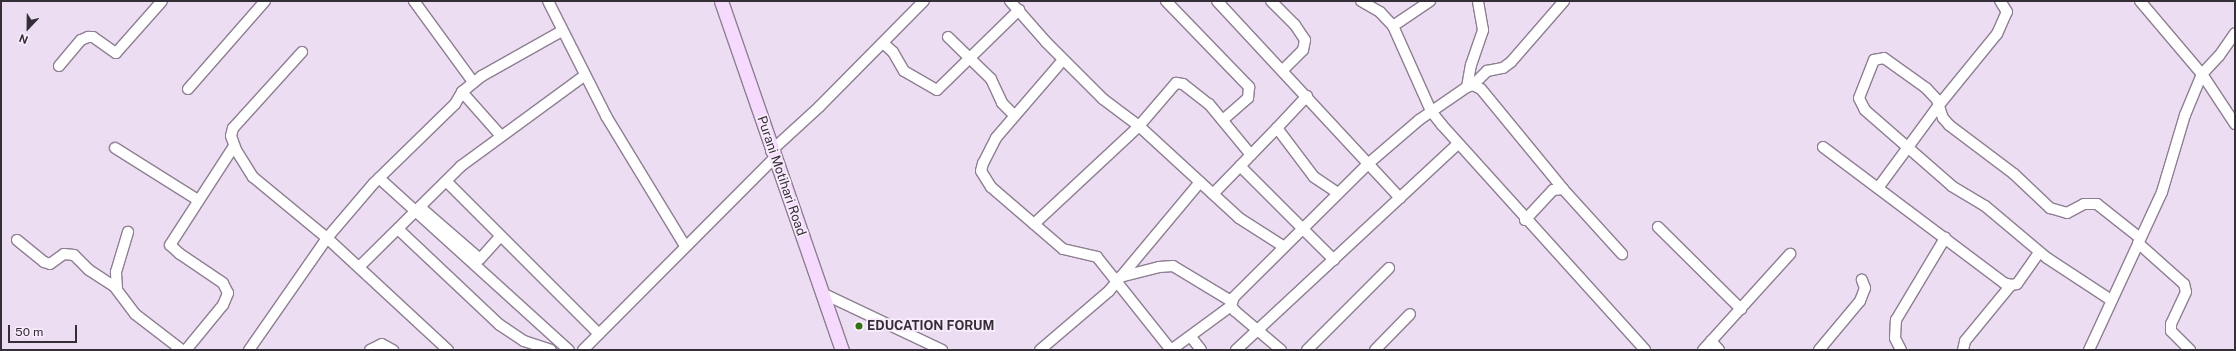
<!DOCTYPE html>
<style>
body{margin:0}
#map{position:relative;width:2236px;height:351px;overflow:hidden;background:#edddf2;font-family:"Public Sans",sans-serif}
div>[style]{position:absolute}
[style*='--x']{left:calc(var(--x)*1px);top:calc(var(--y)*1px);width:calc(var(--w)*1px);rotate:calc(var(--a)*1deg)}
.roads{filter:drop-shadow(1px 0 #8d7f91) drop-shadow(-1px 0 #8d7f91) drop-shadow(0 1px #8d7f91) drop-shadow(0 -1px #8d7f91)}
.minor>*{height:10px;margin:-5px;padding:0 5px;transform-origin:5px;border-radius:5px;background:#fff}
.major>*{height:13px;margin:-6.5px;padding:0 6.5px;transform-origin:6.5px;border-radius:6.5px;background:#f5dafd}
.dots>*{width:11px;height:11px;translate:-50% -50%;box-sizing:border-box;border:2px solid #f9ecfc;border-radius:50%}
span{translate:-50% -50%;white-space:nowrap;text-align:center;line-height:1.15;-webkit-text-stroke:3.5px #f9ecfc;paint-order:stroke}
.street-label{font-size:13px;color:#342e36}
.poi-label{font-size:13px;color:#342e36;font-weight:700}
.left{translate:0 -50%;text-align:left}
.frame{position:absolute;inset:0;border:2px solid #342e36;pointer-events:none}
.north{position:absolute;left:8px;top:8px;width:40px;height:40px;-webkit-text-stroke:3px #f9ecfc;paint-order:stroke;rotate:202deg;font-size:11px;font-weight:700;line-height:16px;text-align:center;color:#342e36}
.north::after{content:'';display:block;margin:auto;width:14px;height:18px;background:#342e36;clip-path:polygon(50% 0,100% 100%,50% 72%,0 100%)}
.scale{position:absolute;left:8px;top:325px;width:69px;height:18px;box-sizing:border-box;border:2px solid #342e36;border-top:0;padding-left:5px;font-size:12px;line-height:14px;white-space:nowrap;color:#342e36;-webkit-text-stroke:3px #f9ecfc;paint-order:stroke}
</style>
<div id="map">
<div class="roads">
<div class="minor">
<div style="--x:414;--y:1;--w:100;--a:53.9"></div>
<div style="--x:548;--y:1;--w:129;--a:63.2"></div>
<div style="--x:606;--y:116;--w:152;--a:58.7"></div>
<div style="--x:1010;--y:1;--w:55;--a:48.7"></div>
<div style="--x:1046;--y:42;--w:81;--a:45"></div>
<div style="--x:1103;--y:99;--w:45;--a:36.9"></div>
<div style="--x:1139;--y:126;--w:136;--a:42.6"></div>
<div style="--x:1239;--y:218;--w:52;--a:32.5"></div>
<div style="--x:1166;--y:1;--w:120;--a:46"></div>
<div style="--x:1249;--y:87;--w:11;--a:95"></div>
<div style="--x:1248;--y:98;--w:33;--a:139"></div>
<div style="--x:1217;--y:1;--w:269;--a:47.1"></div>
<div style="--x:1271;--y:1;--w:34;--a:45"></div>
<div style="--x:1295;--y:25;--w:18;--a:56"></div>
<div style="--x:1305;--y:40;--w:10;--a:101"></div>
<div style="--x:1303;--y:50;--w:28;--a:135"></div>
<div style="--x:1361;--y:1;--w:22;--a:30"></div>
<div style="--x:1380;--y:12;--w:19;--a:47"></div>
<div style="--x:1393;--y:26;--w:93;--a:65.9"></div>
<div style="--x:1431;--y:111;--w:18;--a:52"></div>
<div style="--x:1442;--y:125;--w:303;--a:47.9"></div>
<div style="--x:2140;--y:1;--w:96;--a:49.7"></div>
<div style="--x:2202;--y:74;--w:60;--a:56.6"></div>
<div style="--x:1393;--y:26;--w:45;--a:-34"></div>
<div style="--x:948;--y:37;--w:60;--a:44.3"></div>
<div style="--x:991;--y:79;--w:26;--a:65"></div>
<div style="--x:1002;--y:103;--w:18;--a:45"></div>
<div style="--x:883;--y:43;--w:13;--a:42"></div>
<div style="--x:893;--y:52;--w:22;--a:60"></div>
<div style="--x:904;--y:71;--w:38;--a:30"></div>
<div style="--x:937;--y:90;--w:115;--a:-44.3"></div>
<div style="--x:302;--y:52;--w:103;--a:132.2"></div>
<div style="--x:233;--y:128;--w:8;--a:104"></div>
<div style="--x:231;--y:136;--w:15;--a:70"></div>
<div style="--x:236;--y:150;--w:32;--a:58"></div>
<div style="--x:253;--y:177;--w:96;--a:39.5"></div>
<div style="--x:327;--y:238;--w:165;--a:42.8"></div>
<div style="--x:1063;--y:60;--w:103;--a:130.7"></div>
<div style="--x:996;--y:138;--w:28;--a:117"></div>
<div style="--x:983;--y:163;--w:8;--a:104"></div>
<div style="--x:981;--y:171;--w:19;--a:58"></div>
<div style="--x:991;--y:187;--w:95;--a:40.7"></div>
<div style="--x:1063;--y:249;--w:35;--a:13"></div>
<div style="--x:1097;--y:257;--w:119;--a:51.5"></div>
<div style="--x:59;--y:66;--w:34;--a:-50"></div>
<div style="--x:81;--y:40;--w:8;--a:-23"></div>
<div style="--x:88;--y:37;--w:5;--a:0"></div>
<div style="--x:93;--y:37;--w:28;--a:35"></div>
<div style="--x:116;--y:53;--w:69;--a:-48.5"></div>
<div style="--x:1473;--y:85;--w:20;--a:-45"></div>
<div style="--x:1487;--y:71;--w:16;--a:-11"></div>
<div style="--x:1503;--y:68;--w:10;--a:-37"></div>
<div style="--x:1511;--y:62;--w:81;--a:-49"></div>
<div style="--x:1467;--y:87;--w:22;--a:-80"></div>
<div style="--x:1471;--y:65;--w:37;--a:-71"></div>
<div style="--x:1483;--y:30;--w:29;--a:-100"></div>
<div style="--x:188;--y:89;--w:117;--a:-48.8"></div>
<div style="--x:462;--y:92;--w:59;--a:48.4"></div>
<div style="--x:1307;--y:96;--w:44;--a:133.2"></div>
<div style="--x:1277;--y:128;--w:61;--a:52.9"></div>
<div style="--x:1314;--y:177;--w:29;--a:34"></div>
<div style="--x:1823;--y:147;--w:226;--a:36.9"></div>
<div style="--x:2004;--y:283;--w:7;--a:16"></div>
<div style="--x:2011;--y:285;--w:6;--a:-9"></div>
<div style="--x:2017;--y:284;--w:39;--a:-55"></div>
<div style="--x:115;--y:148;--w:98;--a:32.1"></div>
<div style="--x:771;--y:151;--w:65;--a:-42.5"></div>
<div style="--x:819;--y:107;--w:149;--a:-45.3"></div>
<div style="--x:1240;--y:166;--w:133;--a:45"></div>
<div style="--x:379;--y:178;--w:256;--a:42.2"></div>
<div style="--x:447;--y:182;--w:215;--a:45"></div>
<div style="--x:1878;--y:188;--w:103;--a:-53.7"></div>
<div style="--x:1939;--y:105;--w:92;--a:-50.8"></div>
<div style="--x:1997;--y:34;--w:24;--a:-66"></div>
<div style="--x:2007;--y:12;--w:13;--a:-122"></div>
<div style="--x:1213;--y:194;--w:92;--a:-45.9"></div>
<div style="--x:420;--y:207;--w:79;--a:40.9"></div>
<div style="--x:480;--y:259;--w:30;--a:-48"></div>
<div style="--x:1525;--y:220;--w:41;--a:-47"></div>
<div style="--x:1553;--y:190;--w:10;--a:-6"></div>
<div style="--x:1563;--y:189;--w:88;--a:47.8"></div>
<div style="--x:1034;--y:224;--w:144;--a:-43"></div>
<div style="--x:1139;--y:126;--w:57;--a:-49.3"></div>
<div style="--x:1176;--y:83;--w:7;--a:8"></div>
<div style="--x:1183;--y:84;--w:33;--a:38"></div>
<div style="--x:1209;--y:104;--w:66;--a:50.5"></div>
<div style="--x:1658;--y:227;--w:117;--a:44.7"></div>
<div style="--x:398;--y:229;--w:140;--a:43.3"></div>
<div style="--x:500;--y:325;--w:29;--a:34"></div>
<div style="--x:524;--y:341;--w:28;--a:18"></div>
<div style="--x:17;--y:240;--w:35;--a:39"></div>
<div style="--x:44;--y:262;--w:6;--a:18"></div>
<div style="--x:50;--y:264;--w:17;--a:-36"></div>
<div style="--x:64;--y:254;--w:10;--a:6"></div>
<div style="--x:74;--y:255;--w:21;--a:45"></div>
<div style="--x:89;--y:270;--w:30;--a:33"></div>
<div style="--x:114;--y:286;--w:35;--a:53"></div>
<div style="--x:135;--y:314;--w:59;--a:37.5"></div>
<div style="--x:2138;--y:243;--w:62;--a:41.7"></div>
<div style="--x:2184;--y:284;--w:8;--a:76"></div>
<div style="--x:2186;--y:292;--w:35;--a:115"></div>
<div style="--x:2171;--y:324;--w:7;--a:90"></div>
<div style="--x:2171;--y:331;--w:27;--a:45"></div>
<div style="--x:359;--y:267;--w:144;--a:-44.7"></div>
<div style="--x:461;--y:166;--w:152;--a:-36.2"></div>
<div style="--x:1120;--y:277;--w:40;--a:-14.4"></div>
<div style="--x:1159;--y:267;--w:14;--a:-4"></div>
<div style="--x:1173;--y:266;--w:68;--a:31.1"></div>
<div style="--x:117;--y:288;--w:16;--a:-94"></div>
<div style="--x:116;--y:272;--w:42;--a:-73.3"></div>
<div style="--x:822;--y:293;--w:133;--a:25.4"></div>
<div style="--x:2111;--y:300;--w:77;--a:-146.7"></div>
<div style="--x:2047;--y:258;--w:81;--a:-140"></div>
<div style="--x:1985;--y:206;--w:39;--a:-149"></div>
<div style="--x:1952;--y:186;--w:116;--a:-138.9"></div>
<div style="--x:1865;--y:110;--w:13;--a:-117"></div>
<div style="--x:1859;--y:98;--w:41;--a:-68.5"></div>
<div style="--x:1874;--y:60;--w:10;--a:-11"></div>
<div style="--x:1884;--y:58;--w:52;--a:35.5"></div>
<div style="--x:1926;--y:88;--w:16;--a:47"></div>
<div style="--x:1937;--y:100;--w:19;--a:72"></div>
<div style="--x:1943;--y:118;--w:9;--a:49"></div>
<div style="--x:1949;--y:125;--w:81;--a:37"></div>
<div style="--x:2014;--y:174;--w:50;--a:43.4"></div>
<div style="--x:2050;--y:208;--w:18;--a:16"></div>
<div style="--x:2067;--y:213;--w:19;--a:-28"></div>
<div style="--x:2084;--y:204;--w:13;--a:0"></div>
<div style="--x:2097;--y:204;--w:55;--a:38.3"></div>
<div style="--x:1191;--y:337;--w:16;--a:52"></div>
<div style="--x:1711;--y:341;--w:12;--a:48"></div>
<div style="--x:186;--y:350;--w:58;--a:-50.6"></div>
<div style="--x:223;--y:305;--w:13;--a:-67"></div>
<div style="--x:228;--y:293;--w:11;--a:-117"></div>
<div style="--x:223;--y:283;--w:52;--a:-146"></div>
<div style="--x:180;--y:254;--w:13;--a:-138"></div>
<div style="--x:170;--y:245;--w:118;--a:-57.1"></div>
<div style="--x:249;--y:350;--w:136;--a:-55.1"></div>
<div style="--x:327;--y:238;--w:72;--a:-49.5"></div>
<div style="--x:374;--y:183;--w:113;--a:-44.3"></div>
<div style="--x:455;--y:104;--w:14;--a:-60"></div>
<div style="--x:462;--y:92;--w:26;--a:-39"></div>
<div style="--x:482;--y:76;--w:92;--a:-29.4"></div>
<div style="--x:370;--y:350;--w:13;--a:-27"></div>
<div style="--x:382;--y:344;--w:13;--a:29"></div>
<div style="--x:583;--y:350;--w:271;--a:-45.1"></div>
<div style="--x:1040;--y:350;--w:91;--a:-40.5"></div>
<div style="--x:1109;--y:291;--w:142;--a:-50.1"></div>
<div style="--x:1171;--y:350;--w:74;--a:-36.3"></div>
<div style="--x:1236;--y:350;--w:303;--a:-42.9"></div>
<div style="--x:1281;--y:350;--w:60;--a:-139.7"></div>
<div style="--x:1235;--y:311;--w:6;--a:-129"></div>
<div style="--x:1231;--y:306;--w:9;--a:-72"></div>
<div style="--x:1234;--y:297;--w:190;--a:-44.8"></div>
<div style="--x:1369;--y:163;--w:66;--a:-40.7"></div>
<div style="--x:1419;--y:120;--w:58;--a:-34.5"></div>
<div style="--x:1467;--y:87;--w:6;--a:-18"></div>
<div style="--x:1473;--y:85;--w:9;--a:27"></div>
<div style="--x:1481;--y:89;--w:129;--a:50.6"></div>
<div style="--x:1307;--y:350;--w:116;--a:-45"></div>
<div style="--x:1375;--y:350;--w:50;--a:-45.8"></div>
<div style="--x:1703;--y:350;--w:130;--a:-47.8"></div>
<div style="--x:1819;--y:350;--w:64;--a:-50.1"></div>
<div style="--x:1860;--y:301;--w:14;--a:-69"></div>
<div style="--x:1865;--y:288;--w:9;--a:-111"></div>
<div style="--x:1901;--y:350;--w:13;--a:-117"></div>
<div style="--x:1895;--y:338;--w:18;--a:-87"></div>
<div style="--x:1896;--y:320;--w:96;--a:-59.1"></div>
<div style="--x:1963;--y:350;--w:9;--a:-77"></div>
<div style="--x:1965;--y:341;--w:72;--a:-50.6"></div>
<div style="--x:2089;--y:350;--w:174;--a:-65.2"></div>
<div style="--x:2162;--y:192;--w:80;--a:-73.4"></div>
<div style="--x:2185;--y:115;--w:44;--a:-67.5"></div>
<div style="--x:2202;--y:74;--w:25;--a:-47"></div>
<div style="--x:2219;--y:56;--w:28;--a:-55"></div>
</div>
<div class="major">
<div style="--x:721;--y:1;--w:369;--a:70.9"></div>
</div>
</div>
<div class="dots">
<div style="left:859px;top:326px;background:#307311"></div>
</div>
<div class="street-label">
<span style="left:781px;top:176px;rotate:71deg">Purani Motihari Road</span>
</div>
<div class="poi-label">
<span class="left" style="left:867px;top:326px">EDUCATION FORUM</span>
</div>
<div class="frame"></div>
<div class="north">N</div>
<div class="scale">50 m</div>
</div>
